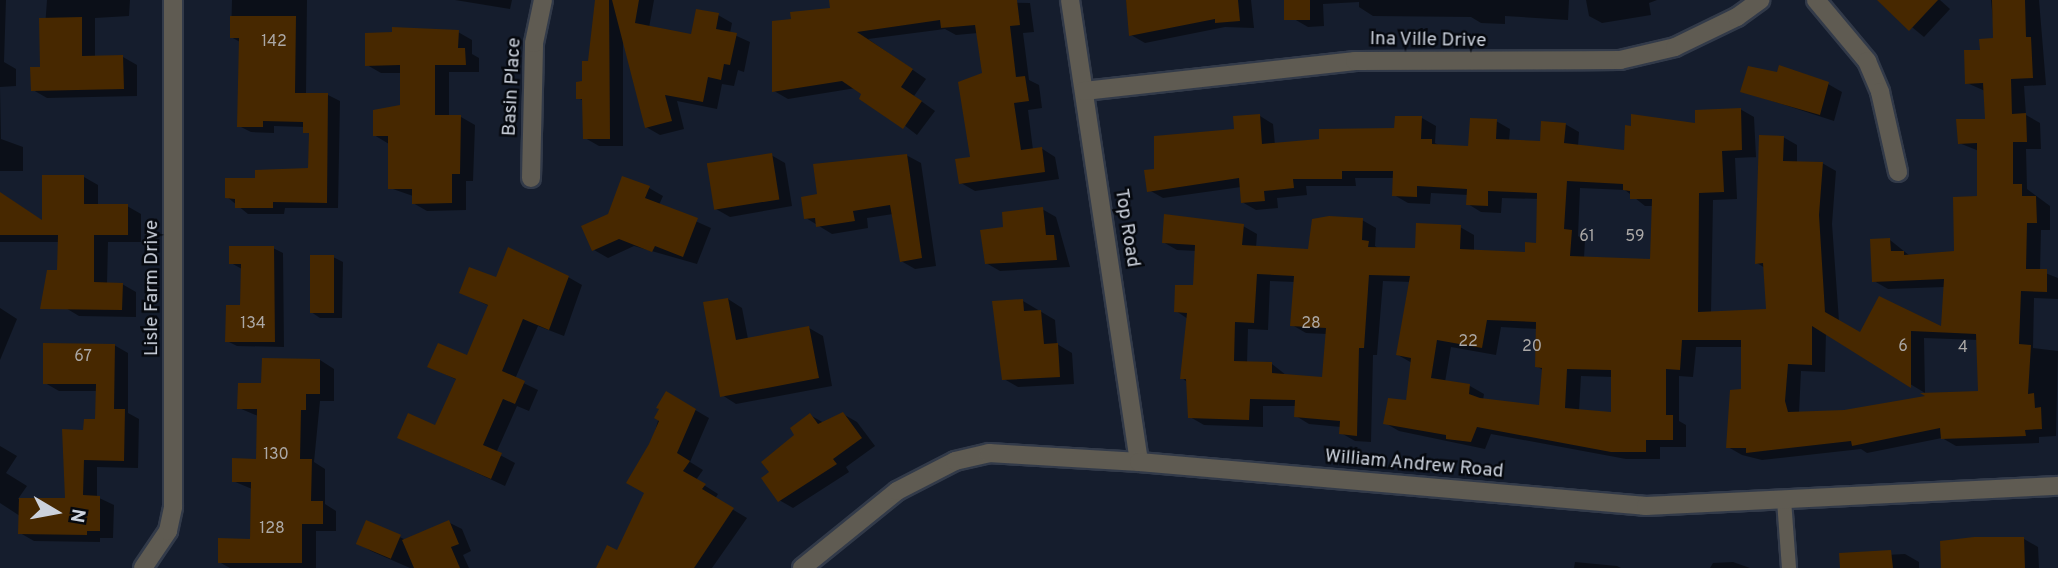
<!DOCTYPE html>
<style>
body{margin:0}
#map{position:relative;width:2058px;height:568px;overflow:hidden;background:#151d2d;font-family:Overpass,sans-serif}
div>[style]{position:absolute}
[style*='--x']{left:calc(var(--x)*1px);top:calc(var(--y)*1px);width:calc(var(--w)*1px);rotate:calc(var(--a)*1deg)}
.shadow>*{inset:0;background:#0007}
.building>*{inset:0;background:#472800;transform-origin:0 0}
.roads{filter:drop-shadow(2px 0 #323a49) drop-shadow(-2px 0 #323a49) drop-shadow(0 2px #323a49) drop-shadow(0 -2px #323a49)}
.service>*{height:14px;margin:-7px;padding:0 7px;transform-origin:7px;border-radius:7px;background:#5f5b52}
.minor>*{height:18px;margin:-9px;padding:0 9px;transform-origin:9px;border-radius:9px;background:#5f5b52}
span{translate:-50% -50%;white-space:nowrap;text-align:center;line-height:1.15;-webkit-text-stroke:5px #05080e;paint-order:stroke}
.number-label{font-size:16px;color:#aba8a6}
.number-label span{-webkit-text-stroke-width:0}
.street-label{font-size:19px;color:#ccd2dd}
.north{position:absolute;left:21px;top:477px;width:70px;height:70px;-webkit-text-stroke:5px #05080e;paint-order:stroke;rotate:100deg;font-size:19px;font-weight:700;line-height:28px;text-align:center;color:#ccd2dd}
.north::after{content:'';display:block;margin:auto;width:24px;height:32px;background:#ccd2dd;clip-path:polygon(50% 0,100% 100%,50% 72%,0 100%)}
</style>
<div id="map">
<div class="shadow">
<div style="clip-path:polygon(0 0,6px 0,4px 62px,16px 69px,16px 86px,0 87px,1px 139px,23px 147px,23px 171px,0 171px)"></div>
<div style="clip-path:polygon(47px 0,130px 0,129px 16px,95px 18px,95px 58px,123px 57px,137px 65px,137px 96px,47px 98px,33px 90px,42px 68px)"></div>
<div style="clip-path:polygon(232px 0,307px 0,306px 94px,328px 95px,340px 101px,338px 208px,285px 208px,284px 214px,248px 214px,227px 197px,257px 180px,310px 170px,310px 135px,305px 127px,274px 126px,274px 133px,251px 132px,239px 126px,240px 42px,231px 37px)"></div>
<div style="clip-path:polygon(455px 0,512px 0,510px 9px)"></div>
<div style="clip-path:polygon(598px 0,654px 0,649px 28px,692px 36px,718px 15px,732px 23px,730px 33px,750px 42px,744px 72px,738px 70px,734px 86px,722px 84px,717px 109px,677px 101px,684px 129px,660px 135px,646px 127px,623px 40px,623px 146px,599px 146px,585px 138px,584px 101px,578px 98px,589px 63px)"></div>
<div style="clip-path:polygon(909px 0,1030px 3px,1034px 32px,1023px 33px,1029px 80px,1039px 85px,1042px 108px,1028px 110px,1033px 150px,1041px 148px,1055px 157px,1059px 179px,975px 191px,961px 183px,972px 159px,984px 74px,978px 33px,956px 35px,945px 29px,868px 39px,926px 79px,914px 96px,935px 111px,917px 135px,856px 88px,788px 99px,774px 91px,774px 23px)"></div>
<div style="clip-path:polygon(1126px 0,1251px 0,1254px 28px,1225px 27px,1145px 43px,1131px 35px)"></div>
<div style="clip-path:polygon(1292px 0,1569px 0,1568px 20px,1505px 16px,1505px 24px,1481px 23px,1471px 17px,1373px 16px,1359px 7px,1359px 2px,1323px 4px,1324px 26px,1308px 27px,1294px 19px)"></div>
<div style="clip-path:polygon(1586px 0,1657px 0,1649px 3px,1651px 15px,1602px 23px,1589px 16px)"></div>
<div style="clip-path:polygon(1879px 0,1940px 0,1950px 9px,1924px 37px)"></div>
<div style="clip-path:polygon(evenodd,1991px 0,2039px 0,2046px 85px,2024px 86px,2026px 115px,2040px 123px,2041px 149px,2026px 149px,2027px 189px,2050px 206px,2050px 230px,2041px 230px,2040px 271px,2058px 278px,2058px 299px,2034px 298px,2033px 348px,2058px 351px,2056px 436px,2039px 437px,2039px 443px,1956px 446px,1942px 438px,1867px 453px,1861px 449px,1762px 460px,1742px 455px,1728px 447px,1743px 391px,1743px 347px,1696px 347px,1693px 377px,1679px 376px,1679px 421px,1686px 425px,1686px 447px,1660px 447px,1660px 459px,1626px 459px,1491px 434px,1485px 449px,1399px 431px,1385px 423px,1408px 402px,1412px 363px,1398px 355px,1411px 282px,1383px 281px,1377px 355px,1373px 355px,1371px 442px,1355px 441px,1341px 433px,1341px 427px,1309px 424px,1296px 416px,1296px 406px,1263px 406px,1263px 427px,1204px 425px,1190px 417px,1187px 382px,1182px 378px,1188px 319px,1176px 311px,1194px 287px,1197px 251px,1177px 250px,1163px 242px,1243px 226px,1257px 234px,1256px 248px,1309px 251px,1362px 220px,1376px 228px,1375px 246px,1379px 249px,1417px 250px,1460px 227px,1474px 235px,1474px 251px,1526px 254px,1538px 245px,1539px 199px,1502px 198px,1501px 213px,1481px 212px,1468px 204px,1468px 195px,1431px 193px,1430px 204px,1408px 203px,1394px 195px,1395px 178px,1355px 178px,1356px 186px,1306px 186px,1307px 195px,1277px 198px,1278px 208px,1256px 210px,1242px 202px,1241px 187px,1163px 198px,1149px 190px,1155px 171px,1260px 116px,1273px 124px,1275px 145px,1396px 130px,1422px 118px,1436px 126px,1435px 143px,1440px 146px,1470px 147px,1496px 121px,1510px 129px,1509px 141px,1542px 143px,1565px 124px,1579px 132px,1578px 147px,1626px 152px,1740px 109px,1754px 117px,1756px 157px,1735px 158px,1737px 199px,1713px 200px,1711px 313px,1768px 311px,1765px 268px,1757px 263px,1783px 137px,1797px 145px,1797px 163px,1822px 163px,1836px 171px,1832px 224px,1839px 321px,1861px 334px,1880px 299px,1943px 329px,1945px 287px,1888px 289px,1874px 281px,1890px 240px,1910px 256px,1955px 252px,1979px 198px,1979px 151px,1959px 143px,1987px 120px,1985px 91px,1967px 83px,1981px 51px,1995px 40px,1991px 0,1580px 188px,1625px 190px,1645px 206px,1653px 206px,1651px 261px,1584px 258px,1585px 240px,1578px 236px,1580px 188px,1991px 0,1270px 281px,1295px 282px,1292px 325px,1306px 333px,1327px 334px,1324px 378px,1286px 375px,1272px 364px,1247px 363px,1248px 329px,1268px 330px,1270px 281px,1991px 0,1501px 327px,1537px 329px,1536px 366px,1543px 370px,1541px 407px,1483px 400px,1484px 394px,1470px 386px,1445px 382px,1451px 347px,1496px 355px,1501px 327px,1991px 0,1826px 333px,1925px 393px,1924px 338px,1978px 340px,1980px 393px,1845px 412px,1799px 413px,1801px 371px,1825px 372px,1826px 333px,1991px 0,1581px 376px,1613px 377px,1613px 414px,1579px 411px,1581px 376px)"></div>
<div style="clip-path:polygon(458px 32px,472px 40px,472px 54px,479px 58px,479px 72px,449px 72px,449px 117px,461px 117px,475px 125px,473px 181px,466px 181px,466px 210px,427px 211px,413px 203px,413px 196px,390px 188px,389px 144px,374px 135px,402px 107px,401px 73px,381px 73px,367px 65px)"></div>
<div style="clip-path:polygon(1828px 84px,1842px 92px,1834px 121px,1742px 91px)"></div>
<div style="clip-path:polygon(771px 155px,785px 163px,792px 206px,730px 217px,716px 209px)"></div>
<div style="clip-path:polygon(906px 155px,921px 163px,936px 266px,915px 269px,901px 261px,893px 214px,867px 218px,868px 228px,832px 234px,806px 218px,819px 196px)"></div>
<div style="clip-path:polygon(84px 177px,98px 185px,98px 206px,127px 206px,141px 214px,141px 242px,108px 242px,107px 284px,122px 284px,136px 292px,136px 317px,79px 316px,64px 307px,59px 242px,0 242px,0 193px,44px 222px)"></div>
<div style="clip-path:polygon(649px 188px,663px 196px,659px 205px,711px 228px,697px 264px,634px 246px,608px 258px,594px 250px)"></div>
<div style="clip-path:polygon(1042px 209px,1056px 217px,1070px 267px,1000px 271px,986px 263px,1005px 229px)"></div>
<div style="clip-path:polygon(273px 248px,283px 253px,284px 347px,237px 346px,227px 341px,242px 307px,242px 269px,231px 263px)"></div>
<div style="clip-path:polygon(333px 257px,343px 262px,342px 318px,320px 318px,311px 312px)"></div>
<div style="clip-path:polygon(568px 277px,582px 285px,564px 336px,538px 326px,515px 379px,538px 390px,529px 411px,517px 406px,496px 453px,515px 463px,505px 486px,399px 437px,436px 428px,457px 380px,429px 366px,468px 358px,489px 306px,461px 292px,497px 280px)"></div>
<div style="clip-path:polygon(728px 299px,742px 308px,748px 339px,809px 328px,823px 336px,832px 386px,736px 404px,722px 395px)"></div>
<div style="clip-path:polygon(1023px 301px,1055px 320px,1057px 344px,1072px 353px,1074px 384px,1018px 387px,1004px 379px)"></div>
<div style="clip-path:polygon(0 308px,17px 319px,0 360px)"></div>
<div style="clip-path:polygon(114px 345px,128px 353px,128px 413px,139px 419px,138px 468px,97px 467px,97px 497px,114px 505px,113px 538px,100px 538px,100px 542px,34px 541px,20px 533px,20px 516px,0 503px,0 446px,17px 456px,6px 473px,27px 486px,18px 499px,67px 500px,85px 432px,97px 421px,98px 391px,59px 391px,45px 383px)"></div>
<div style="clip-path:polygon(320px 360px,334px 369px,334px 401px,320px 401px,314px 462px,325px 469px,325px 504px,336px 511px,336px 531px,316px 531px,316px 568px,230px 568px,219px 562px,252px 541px,252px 489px,233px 481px,258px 460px,258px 416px,239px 408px,263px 385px)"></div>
<div style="clip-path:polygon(666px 393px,709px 418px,690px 462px,703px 470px,696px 480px,718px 494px,715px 499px,747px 518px,712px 568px,598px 568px,618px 552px,646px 492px,651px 445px)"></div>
<div style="clip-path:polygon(843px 414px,857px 422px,875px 446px,846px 467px,849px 472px,793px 508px,779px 500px,772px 473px,810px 415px,824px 423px)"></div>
<div style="clip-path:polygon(367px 522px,406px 540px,448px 522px,462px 529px,471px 551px,463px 555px,469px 568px,410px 568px,371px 551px,358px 543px)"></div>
<div style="clip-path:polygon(2024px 539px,2038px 547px,2039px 568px,1943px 568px)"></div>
<div style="clip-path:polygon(1905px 554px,1919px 562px,1919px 568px,1846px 568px,1846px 557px)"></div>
<div style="clip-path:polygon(1575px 562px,1617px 566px,1621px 568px,1574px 568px)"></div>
<div style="clip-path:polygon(1733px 562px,1750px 568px,1710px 568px,1713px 563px)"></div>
</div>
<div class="building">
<div style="clip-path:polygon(595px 0,609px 0,610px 139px,583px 139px,582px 99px,576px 99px,576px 82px,582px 81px,582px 61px,588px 61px)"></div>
<div style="clip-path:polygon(612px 0,639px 0,635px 23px,691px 34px,696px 9px,719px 13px,716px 29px,737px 33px,730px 65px,724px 64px,721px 80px,708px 77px,703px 102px,665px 95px,672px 121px,645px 128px)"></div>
<div style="clip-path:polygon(829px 0,1017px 0,1020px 25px,1010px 26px,1016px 77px,1025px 76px,1029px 101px,1014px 103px,1021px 150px,1042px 147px,1045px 172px,959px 184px,955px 159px,970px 157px,958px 82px,982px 73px,975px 25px,941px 28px,940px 20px,857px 32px,913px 69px,901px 87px,922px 101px,903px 129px,859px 99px,861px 94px,842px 81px,772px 92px,772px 21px,791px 19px,790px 12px,830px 8px)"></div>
<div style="clip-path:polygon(1126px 0,1238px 0,1240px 21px,1215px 23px,1215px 19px,1129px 36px)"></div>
<div style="left:1284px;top:0;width:26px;height:20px"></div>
<div style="clip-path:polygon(1877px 0,1938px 0,1909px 31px)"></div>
<div style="clip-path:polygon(evenodd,1992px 0,2025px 0,2026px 37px,2031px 37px,2033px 78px,2011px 79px,2012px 114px,2026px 113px,2027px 142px,2013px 142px,2013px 184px,2022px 184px,2022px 196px,2036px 196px,2037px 223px,2027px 223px,2026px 269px,2047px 269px,2047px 292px,2021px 291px,2019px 344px,2031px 345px,2028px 394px,2034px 393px,2035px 408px,2041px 407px,2042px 429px,2025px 430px,2026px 436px,1941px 439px,1940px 428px,1852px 446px,1851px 441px,1746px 453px,1746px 448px,1726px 448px,1730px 390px,1741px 389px,1741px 340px,1682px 340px,1680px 370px,1666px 369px,1666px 415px,1673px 415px,1673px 440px,1646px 440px,1646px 452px,1611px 452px,1477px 427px,1471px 442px,1446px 439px,1446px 435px,1383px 424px,1388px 398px,1406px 400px,1411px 358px,1396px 355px,1410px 276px,1369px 275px,1364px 348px,1359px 348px,1357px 436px,1339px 434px,1340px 421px,1294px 417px,1295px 400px,1250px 399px,1249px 420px,1188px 418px,1186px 379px,1180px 379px,1187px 313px,1174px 312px,1175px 285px,1193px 285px,1195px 245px,1162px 243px,1164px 214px,1244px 224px,1242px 245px,1308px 249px,1312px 219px,1329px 216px,1363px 218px,1362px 240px,1369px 241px,1368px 247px,1415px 248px,1416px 223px,1461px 225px,1460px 249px,1525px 252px,1525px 242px,1536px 243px,1537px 193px,1488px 191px,1488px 206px,1466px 205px,1467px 189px,1417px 186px,1417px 197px,1392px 196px,1393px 171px,1342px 171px,1342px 179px,1293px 179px,1294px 188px,1264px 191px,1265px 201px,1241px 203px,1239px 178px,1147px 192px,1144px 170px,1154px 169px,1154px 136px,1234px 129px,1233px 116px,1260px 114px,1262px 144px,1319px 139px,1319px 129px,1394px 128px,1395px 116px,1422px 116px,1421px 139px,1432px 139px,1432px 144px,1468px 146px,1470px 118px,1497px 119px,1496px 139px,1540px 141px,1541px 121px,1566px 123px,1564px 143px,1624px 150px,1625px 125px,1631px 126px,1631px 114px,1695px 123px,1695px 110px,1741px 108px,1742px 150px,1722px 151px,1724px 192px,1699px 193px,1698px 312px,1766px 309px,1763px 263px,1755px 264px,1759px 135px,1784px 136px,1783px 161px,1823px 162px,1819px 215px,1825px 312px,1860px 332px,1879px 296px,1941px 326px,1944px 279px,1872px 282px,1870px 239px,1890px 238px,1891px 251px,1904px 251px,1904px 255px,1954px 251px,1953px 197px,1977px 196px,1977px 143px,1958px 144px,1956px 119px,1985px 119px,1983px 83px,1965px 84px,1964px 50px,1980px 50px,1979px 39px,1993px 38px,1992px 0,1567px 181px,1623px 184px,1623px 190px,1630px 191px,1630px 199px,1652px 199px,1650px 259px,1570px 256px,1572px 230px,1564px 229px,1567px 181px,1992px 0,1257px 274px,1294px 276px,1290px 326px,1326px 328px,1322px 377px,1272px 373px,1272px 362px,1234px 361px,1235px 322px,1254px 323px,1257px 274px,1992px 0,1487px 320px,1536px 322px,1535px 367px,1542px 368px,1539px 405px,1480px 398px,1469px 394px,1470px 384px,1431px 378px,1437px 340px,1482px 348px,1487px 320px,1992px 0,1812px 326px,1911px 388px,1911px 331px,1976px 334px,1978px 391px,1920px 393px,1925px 396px,1844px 410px,1788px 412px,1785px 401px,1788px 364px,1812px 365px,1812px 326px,1992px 0,1567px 369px,1611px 370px,1611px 412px,1565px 408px,1567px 369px)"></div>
<div style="clip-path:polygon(230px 16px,296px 16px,295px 93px,328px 93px,327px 203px,273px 202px,273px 208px,235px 208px,235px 199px,225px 198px,225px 178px,255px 178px,255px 170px,308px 168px,309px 133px,303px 133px,303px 122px,263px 121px,263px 127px,237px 127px,239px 38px,230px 38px)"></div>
<div style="clip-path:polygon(82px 17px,82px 56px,123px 55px,124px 89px,31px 91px,30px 67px,40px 67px,39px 18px)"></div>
<div style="clip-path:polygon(392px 27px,459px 30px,458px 48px,465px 48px,466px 65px,435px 65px,435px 115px,461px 115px,460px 174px,452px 174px,452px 203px,412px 204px,412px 189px,388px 189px,388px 136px,373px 136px,373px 110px,400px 105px,400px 65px,365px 66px,365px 33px,392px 32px)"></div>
<div style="clip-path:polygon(1779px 65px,1829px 82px,1820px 115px,1740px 92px,1748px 66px,1777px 72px)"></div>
<div style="left:772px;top:153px;width:47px;height:66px;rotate:81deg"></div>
<div style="clip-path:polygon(907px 154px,922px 258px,900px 262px,890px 205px,853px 211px,855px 221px,816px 227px,815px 218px,804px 219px,801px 197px,817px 194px,813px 164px)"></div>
<div style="clip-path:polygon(42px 175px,84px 175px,84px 204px,128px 204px,128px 235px,94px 235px,94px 282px,123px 283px,122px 310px,40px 309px,47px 270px,57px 270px,58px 235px,0 235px,0 192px,42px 220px)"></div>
<div style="clip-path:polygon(622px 176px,650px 186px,645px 198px,698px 218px,683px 257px,655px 246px,652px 252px,619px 239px,592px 251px,581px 226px,608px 214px)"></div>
<div style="clip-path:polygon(1043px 207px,1046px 235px,1054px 235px,1057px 260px,985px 264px,980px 230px,1003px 227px,1002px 212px)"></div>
<div style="clip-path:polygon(229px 246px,274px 246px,275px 342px,225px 342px,226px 305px,240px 305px,241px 264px,229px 264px)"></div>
<div style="clip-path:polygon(508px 247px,569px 276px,549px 330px,523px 319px,502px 371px,525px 381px,515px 404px,503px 399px,483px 445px,502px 453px,491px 479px,397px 438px,408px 413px,435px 425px,456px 379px,427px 367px,438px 343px,467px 355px,488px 305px,459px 293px,469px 267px,496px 277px)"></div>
<div style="left:310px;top:255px;width:24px;height:58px"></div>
<div style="clip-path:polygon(728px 298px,736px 340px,809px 326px,819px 378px,720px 397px,703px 302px)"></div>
<div style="clip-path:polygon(1023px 299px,1024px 311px,1041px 310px,1044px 344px,1058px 343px,1060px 377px,1002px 380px,992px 301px)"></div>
<div style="clip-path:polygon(43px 343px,115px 344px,114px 409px,125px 409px,124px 461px,84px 460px,83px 495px,100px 496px,100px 531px,87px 531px,87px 535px,18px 534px,19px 498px,65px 498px,62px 429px,83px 430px,84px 419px,95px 419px,96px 384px,43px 384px)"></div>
<div style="clip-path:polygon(262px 358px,320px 359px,320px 394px,306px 394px,306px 410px,301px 410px,300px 459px,312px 459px,311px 501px,323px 501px,323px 524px,302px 524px,302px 563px,218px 563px,218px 538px,250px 539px,251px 482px,232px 482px,232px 458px,256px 459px,257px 409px,237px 409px,238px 383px,261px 383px)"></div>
<div style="clip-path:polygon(666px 391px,696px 409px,677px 453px,690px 461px,683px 471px,706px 484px,702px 489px,734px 508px,694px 568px,596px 568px,607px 545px,617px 550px,644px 493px,626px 483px,649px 444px,659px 421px,654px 418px,659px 409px,656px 408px)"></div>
<div style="clip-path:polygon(843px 412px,862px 438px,833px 459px,837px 464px,778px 502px,761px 478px,769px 472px,761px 462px,794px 435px,790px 428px,810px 413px,818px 424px)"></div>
<div style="left:366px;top:520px;width:38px;height:26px;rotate:23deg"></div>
<div style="clip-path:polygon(449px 520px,459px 544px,451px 547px,460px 568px,414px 568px,402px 540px)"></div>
<div style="clip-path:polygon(1974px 537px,2024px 537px,2025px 568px,1941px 568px,1940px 541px)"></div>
<div style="clip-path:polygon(1891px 550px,1893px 568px,1840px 568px,1839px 553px)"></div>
</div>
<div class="roads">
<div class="service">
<div style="--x:1784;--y:500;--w:68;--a:85.8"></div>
</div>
<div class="minor">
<div style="--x:1070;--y:0;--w:467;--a:81.5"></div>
<div style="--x:1816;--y:0;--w:80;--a:50.1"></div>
<div style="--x:1867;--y:61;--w:34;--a:67"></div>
<div style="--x:1880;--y:92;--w:82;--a:77.3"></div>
<div style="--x:1084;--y:91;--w:273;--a:-6.3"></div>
<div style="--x:1355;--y:61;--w:265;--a:-0.2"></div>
<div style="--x:1620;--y:60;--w:57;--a:-13.3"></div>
<div style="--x:1675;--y:47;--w:69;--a:-25.8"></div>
<div style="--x:1737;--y:17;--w:29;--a:-36"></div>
<div style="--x:531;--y:178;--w:135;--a:-88.7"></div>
<div style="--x:534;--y:43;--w:44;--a:-78.2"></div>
<div style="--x:143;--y:568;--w:45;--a:-56"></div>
<div style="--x:168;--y:531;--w:25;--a:-78"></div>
<div style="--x:173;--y:507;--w:507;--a:-90"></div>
<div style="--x:802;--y:568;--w:122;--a:-39"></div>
<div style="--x:897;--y:491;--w:65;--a:-27.3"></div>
<div style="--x:955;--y:461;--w:35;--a:-13"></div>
<div style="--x:989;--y:453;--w:150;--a:3.4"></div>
<div style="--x:1139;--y:462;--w:509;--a:4.96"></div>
<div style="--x:1646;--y:506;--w:412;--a:-2.8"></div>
</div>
</div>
<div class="number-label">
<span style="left:274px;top:42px">142</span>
<span style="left:1587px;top:237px">61</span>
<span style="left:1635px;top:237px">59</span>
<span style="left:253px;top:324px">134</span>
<span style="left:1311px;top:324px">28</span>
<span style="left:1468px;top:342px">22</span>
<span style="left:1532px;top:347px">20</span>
<span style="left:1903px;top:347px">6</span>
<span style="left:1963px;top:348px">4</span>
<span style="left:83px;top:357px">67</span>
<span style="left:276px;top:455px">130</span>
<span style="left:272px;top:529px">128</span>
</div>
<div class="street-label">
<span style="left:1428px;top:41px;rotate:1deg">Ina Ville Drive</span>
<span style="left:513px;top:87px;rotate:-87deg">Basin Place</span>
<span style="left:1126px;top:228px;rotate:81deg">Top Road</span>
<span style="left:153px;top:288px;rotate:-90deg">Lisle Farm Drive</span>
<span style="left:1414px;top:465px;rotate:5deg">William Andrew Road</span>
</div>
<div class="north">N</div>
</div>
